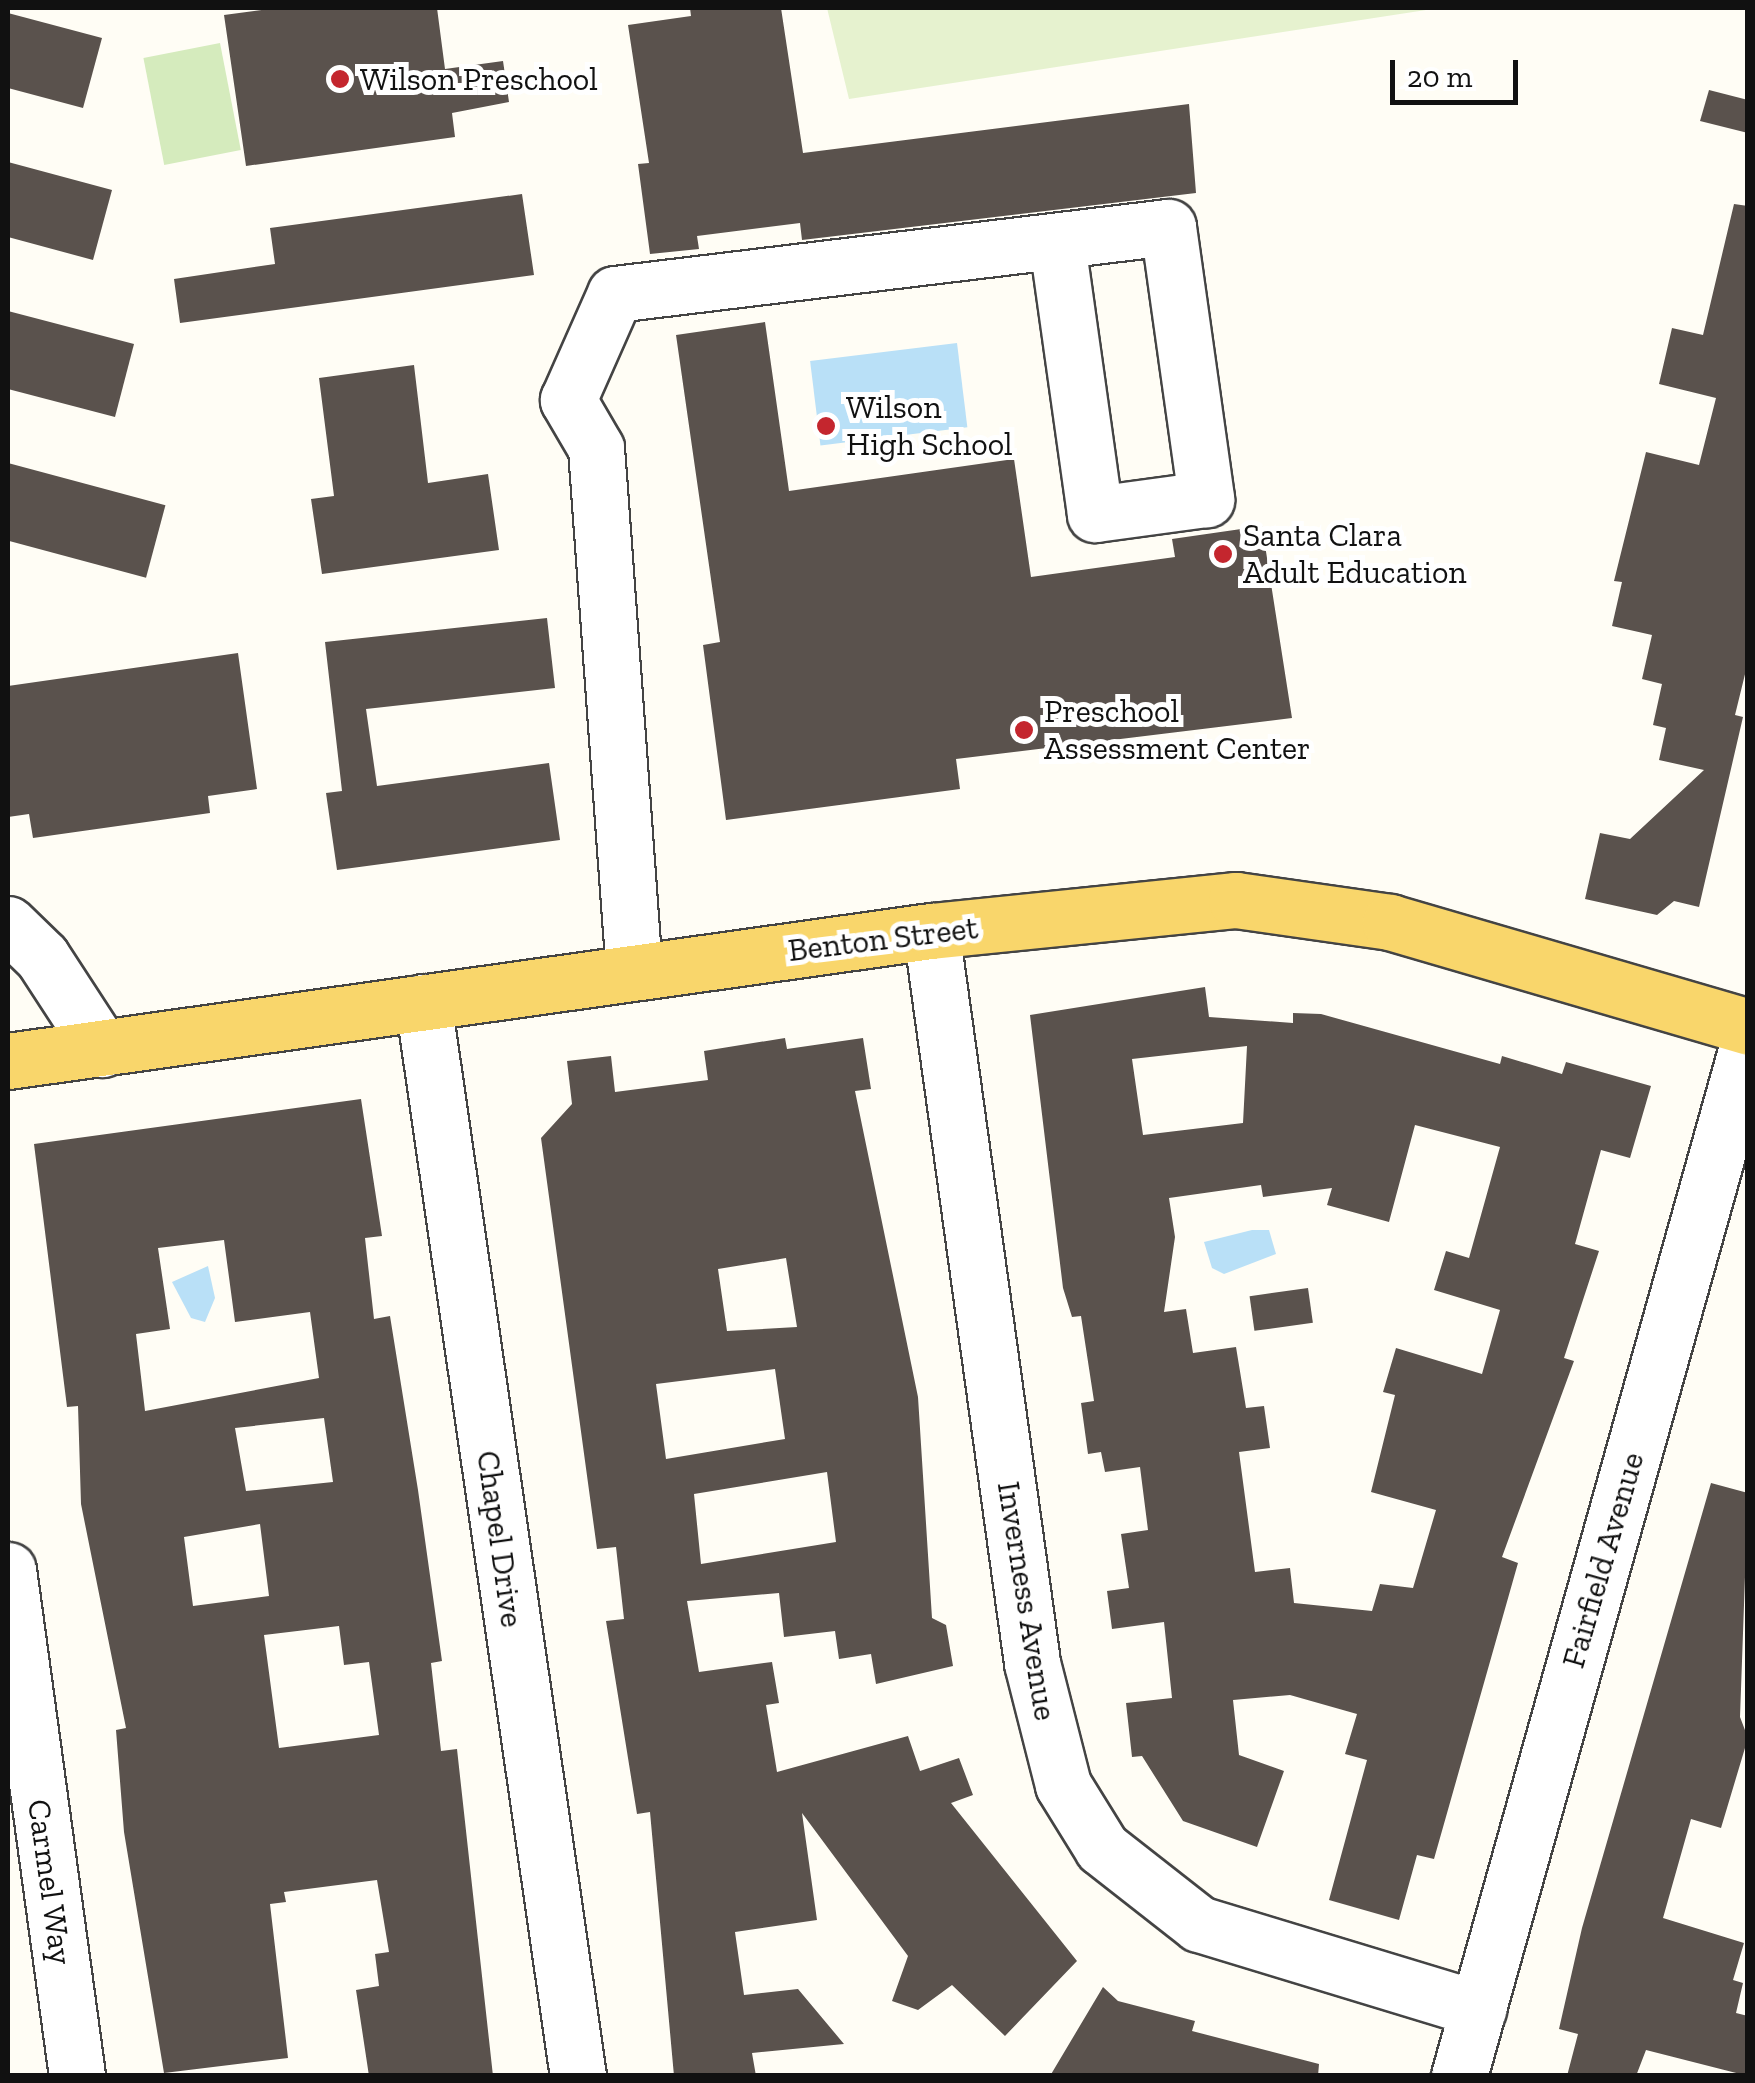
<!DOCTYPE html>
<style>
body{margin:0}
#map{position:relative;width:1755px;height:2083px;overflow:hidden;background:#fffdf5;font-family:"Zilla Slab",serif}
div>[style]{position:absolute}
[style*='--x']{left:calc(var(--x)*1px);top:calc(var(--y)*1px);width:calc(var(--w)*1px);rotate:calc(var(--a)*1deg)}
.green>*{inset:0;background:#d5ebbd;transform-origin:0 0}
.pitch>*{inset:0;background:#e6f2cf}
.water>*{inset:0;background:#b9e0f7;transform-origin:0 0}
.building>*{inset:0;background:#5a524d;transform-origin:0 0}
.roads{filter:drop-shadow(2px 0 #444) drop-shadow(-2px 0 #444) drop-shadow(0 2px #444) drop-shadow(0 -2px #444)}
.minor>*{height:55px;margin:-27.5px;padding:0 27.5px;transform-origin:27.5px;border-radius:27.5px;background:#fff}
.major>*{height:55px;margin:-27.5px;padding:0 27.5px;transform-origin:27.5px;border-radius:27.5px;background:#f9d66b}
.dots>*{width:28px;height:28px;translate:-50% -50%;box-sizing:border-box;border:5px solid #fff;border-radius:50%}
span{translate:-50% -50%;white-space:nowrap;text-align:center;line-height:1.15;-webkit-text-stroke:10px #fff;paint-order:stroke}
.poi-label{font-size:32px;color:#111}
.left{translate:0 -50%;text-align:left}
.street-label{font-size:32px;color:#111}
.frame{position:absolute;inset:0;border:10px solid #111;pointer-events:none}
.scale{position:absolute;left:1390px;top:60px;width:128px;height:45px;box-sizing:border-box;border:5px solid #111;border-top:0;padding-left:12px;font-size:30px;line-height:35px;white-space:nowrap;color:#111;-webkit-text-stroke:8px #fff;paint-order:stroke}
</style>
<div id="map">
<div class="green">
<div style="left:220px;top:43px;width:109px;height:78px;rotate:79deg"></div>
</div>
<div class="pitch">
<div style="clip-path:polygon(827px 8px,1439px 8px,849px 99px)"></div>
</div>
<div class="water">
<div style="left:957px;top:343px;width:85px;height:148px;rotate:83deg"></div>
<div style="clip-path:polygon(1252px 1230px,1269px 1230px,1276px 1254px,1224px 1274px,1212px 1268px,1204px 1242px)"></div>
<div style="clip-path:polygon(208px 1266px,215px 1298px,205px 1322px,191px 1318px,172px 1282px)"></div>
</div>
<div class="building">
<div style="clip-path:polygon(277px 8px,437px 8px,445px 69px,503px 61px,509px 102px,452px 113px,455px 137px,246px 166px,224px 15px)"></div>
<div style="clip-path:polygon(690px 8px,781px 8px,803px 153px,1189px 104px,1196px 193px,802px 240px,800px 223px,697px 236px,699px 249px,650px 254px,638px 164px,649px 163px,628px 25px,691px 16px)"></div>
<div style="clip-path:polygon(8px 13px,102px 38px,83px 108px,8px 88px)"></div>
<div style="clip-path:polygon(1709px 90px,1748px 100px,1748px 133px,1700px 121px)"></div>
<div style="clip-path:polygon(8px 162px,112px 190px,93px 260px,8px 237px)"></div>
<div style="clip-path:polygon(522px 194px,534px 275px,180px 323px,174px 279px,275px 264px,270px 228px)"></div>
<div style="clip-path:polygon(1734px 204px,1748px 206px,1748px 662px,1735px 715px,1743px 717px,1699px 907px,1674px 901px,1657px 915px,1585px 899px,1600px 833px,1630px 839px,1704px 770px,1659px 760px,1666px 728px,1653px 725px,1662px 684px,1642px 679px,1652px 635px,1612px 626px,1622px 582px,1614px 581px,1646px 452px,1699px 465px,1716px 398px,1659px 384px,1672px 328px,1703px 335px)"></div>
<div style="clip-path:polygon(8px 311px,134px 344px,115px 417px,8px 389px)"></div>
<div style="clip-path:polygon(765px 322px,789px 491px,1014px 459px,1031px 577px,1175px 557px,1172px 539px,1262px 526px,1292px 718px,956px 759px,960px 789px,726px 820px,703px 645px,720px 642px,676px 335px)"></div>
<div style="clip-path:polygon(414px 365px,428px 483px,488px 474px,499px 550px,322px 574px,311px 499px,334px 496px,319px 378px)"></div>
<div style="left:8px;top:463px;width:163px;height:75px;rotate:15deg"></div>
<div style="clip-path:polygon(547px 618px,555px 688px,366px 709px,377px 786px,549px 763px,560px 840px,337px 870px,326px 793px,342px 791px,325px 642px)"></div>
<div style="clip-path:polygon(238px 653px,257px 789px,208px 796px,210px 813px,33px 838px,29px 814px,8px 817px,8px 686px)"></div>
<div style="clip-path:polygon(evenodd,1205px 987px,1209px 1017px,1293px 1023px,1293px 1013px,1321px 1014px,1500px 1064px,1502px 1056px,1562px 1074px,1566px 1062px,1651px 1086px,1630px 1158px,1601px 1150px,1575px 1244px,1599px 1251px,1564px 1358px,1574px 1361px,1502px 1557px,1518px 1563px,1434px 1859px,1417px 1855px,1399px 1920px,1329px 1900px,1367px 1760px,1345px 1754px,1357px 1714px,1290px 1695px,1233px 1700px,1239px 1755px,1284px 1771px,1257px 1847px,1183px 1821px,1142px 1756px,1132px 1757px,1126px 1703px,1172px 1698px,1164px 1622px,1112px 1629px,1107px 1591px,1129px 1588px,1121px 1534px,1148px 1530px,1140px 1467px,1105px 1472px,1101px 1452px,1088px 1454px,1081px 1403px,1094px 1401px,1081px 1316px,1072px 1317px,1063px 1288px,1030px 1015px,1205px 987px,1247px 1046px,1243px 1123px,1143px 1135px,1132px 1059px,1247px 1046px,1205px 987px,1415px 1125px,1500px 1147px,1469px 1258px,1446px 1251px,1434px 1290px,1500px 1310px,1482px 1374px,1396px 1348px,1383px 1392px,1395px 1395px,1371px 1492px,1436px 1510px,1413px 1588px,1380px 1584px,1372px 1611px,1294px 1603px,1290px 1568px,1255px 1572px,1239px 1452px,1270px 1448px,1264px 1406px,1246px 1408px,1236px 1347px,1193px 1353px,1186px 1309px,1164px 1312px,1175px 1237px,1169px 1198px,1261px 1185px,1263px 1197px,1332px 1188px,1327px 1205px,1389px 1222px,1415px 1125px)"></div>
<div style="clip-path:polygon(evenodd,785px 1038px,787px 1049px,863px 1038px,871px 1089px,855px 1091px,918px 1397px,932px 1618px,946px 1625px,953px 1666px,876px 1684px,871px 1654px,839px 1659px,835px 1631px,784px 1637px,779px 1593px,687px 1601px,699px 1672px,772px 1662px,779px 1703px,766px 1705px,777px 1772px,908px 1736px,920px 1771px,959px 1758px,973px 1795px,951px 1803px,1077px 1961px,1005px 2036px,952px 1985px,918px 2010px,892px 2001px,908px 1956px,802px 1813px,817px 1920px,735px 1932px,744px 1995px,798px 1989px,844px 2044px,752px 2053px,756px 2076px,674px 2076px,650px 1812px,637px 1814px,606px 1621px,624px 1619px,616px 1547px,597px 1549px,541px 1138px,572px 1104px,567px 1061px,611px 1056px,615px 1092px,708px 1080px,704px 1051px,785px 1038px,786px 1258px,797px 1327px,727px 1331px,718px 1269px,786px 1258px,785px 1038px,775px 1369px,785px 1439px,666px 1459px,656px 1384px,775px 1369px,785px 1038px,827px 1472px,836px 1542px,701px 1564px,694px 1494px,827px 1472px)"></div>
<div style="clip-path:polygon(evenodd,361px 1099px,382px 1236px,365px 1238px,374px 1319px,390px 1316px,418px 1490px,442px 1661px,431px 1663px,441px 1751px,457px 1749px,493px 2076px,369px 2076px,356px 1990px,379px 1986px,375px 1954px,389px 1952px,377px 1880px,284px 1892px,286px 1902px,270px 1904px,288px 2058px,164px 2073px,124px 1832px,116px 1730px,126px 1728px,81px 1504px,78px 1406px,67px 1407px,34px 1144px,361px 1099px,224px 1240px,235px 1322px,310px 1312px,319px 1378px,145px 1411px,136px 1334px,170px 1329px,158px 1248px,224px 1240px,361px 1099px,324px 1418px,333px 1482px,246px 1491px,235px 1428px,324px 1418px,361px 1099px,260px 1524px,269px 1596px,193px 1606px,184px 1537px,260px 1524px,361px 1099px,339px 1626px,344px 1665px,369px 1662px,379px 1735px,279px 1748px,264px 1635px,339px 1626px)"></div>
<div style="left:1308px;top:1288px;width:35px;height:59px;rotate:82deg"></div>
<div style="clip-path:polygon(1711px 1483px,1748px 1493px,1740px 1717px,1748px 1738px,1721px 1828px,1691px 1819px,1663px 1918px,1744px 1943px,1733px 1980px,1743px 1983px,1736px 2013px,1748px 2016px,1748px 2076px,1646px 2050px,1636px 2076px,1567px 2076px,1578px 2034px,1559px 2029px,1582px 1928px)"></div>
<div style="clip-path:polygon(1103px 1987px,1118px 2001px,1195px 2021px,1192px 2031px,1319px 2064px,1318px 2076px,1050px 2076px)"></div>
</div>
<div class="roads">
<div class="minor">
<div style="--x:8;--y:924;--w:47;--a:44.1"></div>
<div style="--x:42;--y:957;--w:110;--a:56.9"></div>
<div style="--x:931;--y:931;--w:739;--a:82.14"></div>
<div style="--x:1032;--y:1663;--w:126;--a:75.7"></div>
<div style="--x:1063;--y:1785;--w:74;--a:58.2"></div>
<div style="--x:1102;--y:1848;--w:123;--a:38.1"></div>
<div style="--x:1199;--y:1924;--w:292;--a:16.9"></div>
<div style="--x:634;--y:972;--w:525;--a:-94.15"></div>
<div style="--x:596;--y:448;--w:56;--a:-120.3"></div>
<div style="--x:568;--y:400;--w:116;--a:-66.1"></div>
<div style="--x:615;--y:294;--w:557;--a:-6.91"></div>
<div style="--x:1168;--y:227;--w:275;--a:82"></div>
<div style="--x:1206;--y:499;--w:112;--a:172.3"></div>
<div style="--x:1095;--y:514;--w:275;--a:-98"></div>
<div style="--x:423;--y:1002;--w:1085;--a:81.79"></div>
<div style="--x:8;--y:1570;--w:511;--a:82.23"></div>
<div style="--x:1459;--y:2076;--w:1072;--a:-74.36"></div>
</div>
<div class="major">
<div style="--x:8;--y:1061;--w:932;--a:-8.02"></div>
<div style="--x:931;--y:931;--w:307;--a:-5.8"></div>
<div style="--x:1236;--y:900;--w:156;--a:8.1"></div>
<div style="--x:1390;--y:922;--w:373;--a:16.3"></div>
</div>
</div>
<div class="dots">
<div style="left:340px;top:79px;background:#c4262e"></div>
<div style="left:826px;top:426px;background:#c4262e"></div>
<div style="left:1223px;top:554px;background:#c4262e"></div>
<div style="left:1024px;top:730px;background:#c4262e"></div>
</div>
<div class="poi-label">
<span class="left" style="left:360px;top:79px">Wilson Preschool</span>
<span class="left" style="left:846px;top:426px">Wilson<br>High School</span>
<span class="left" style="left:1243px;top:554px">Santa Clara<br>Adult Education</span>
<span class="left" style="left:1044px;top:730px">Preschool<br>Assessment Center</span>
</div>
<div class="street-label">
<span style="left:883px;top:939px;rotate:-7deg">Benton Street</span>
<span style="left:500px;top:1539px;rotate:82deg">Chapel Drive</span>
<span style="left:1603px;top:1560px;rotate:-74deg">Fairfield Avenue</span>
<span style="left:1027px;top:1601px;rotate:81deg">Inverness Avenue</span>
<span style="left:50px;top:1882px;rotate:82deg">Carmel Way</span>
</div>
<div class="frame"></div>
<div class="scale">20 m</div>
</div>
